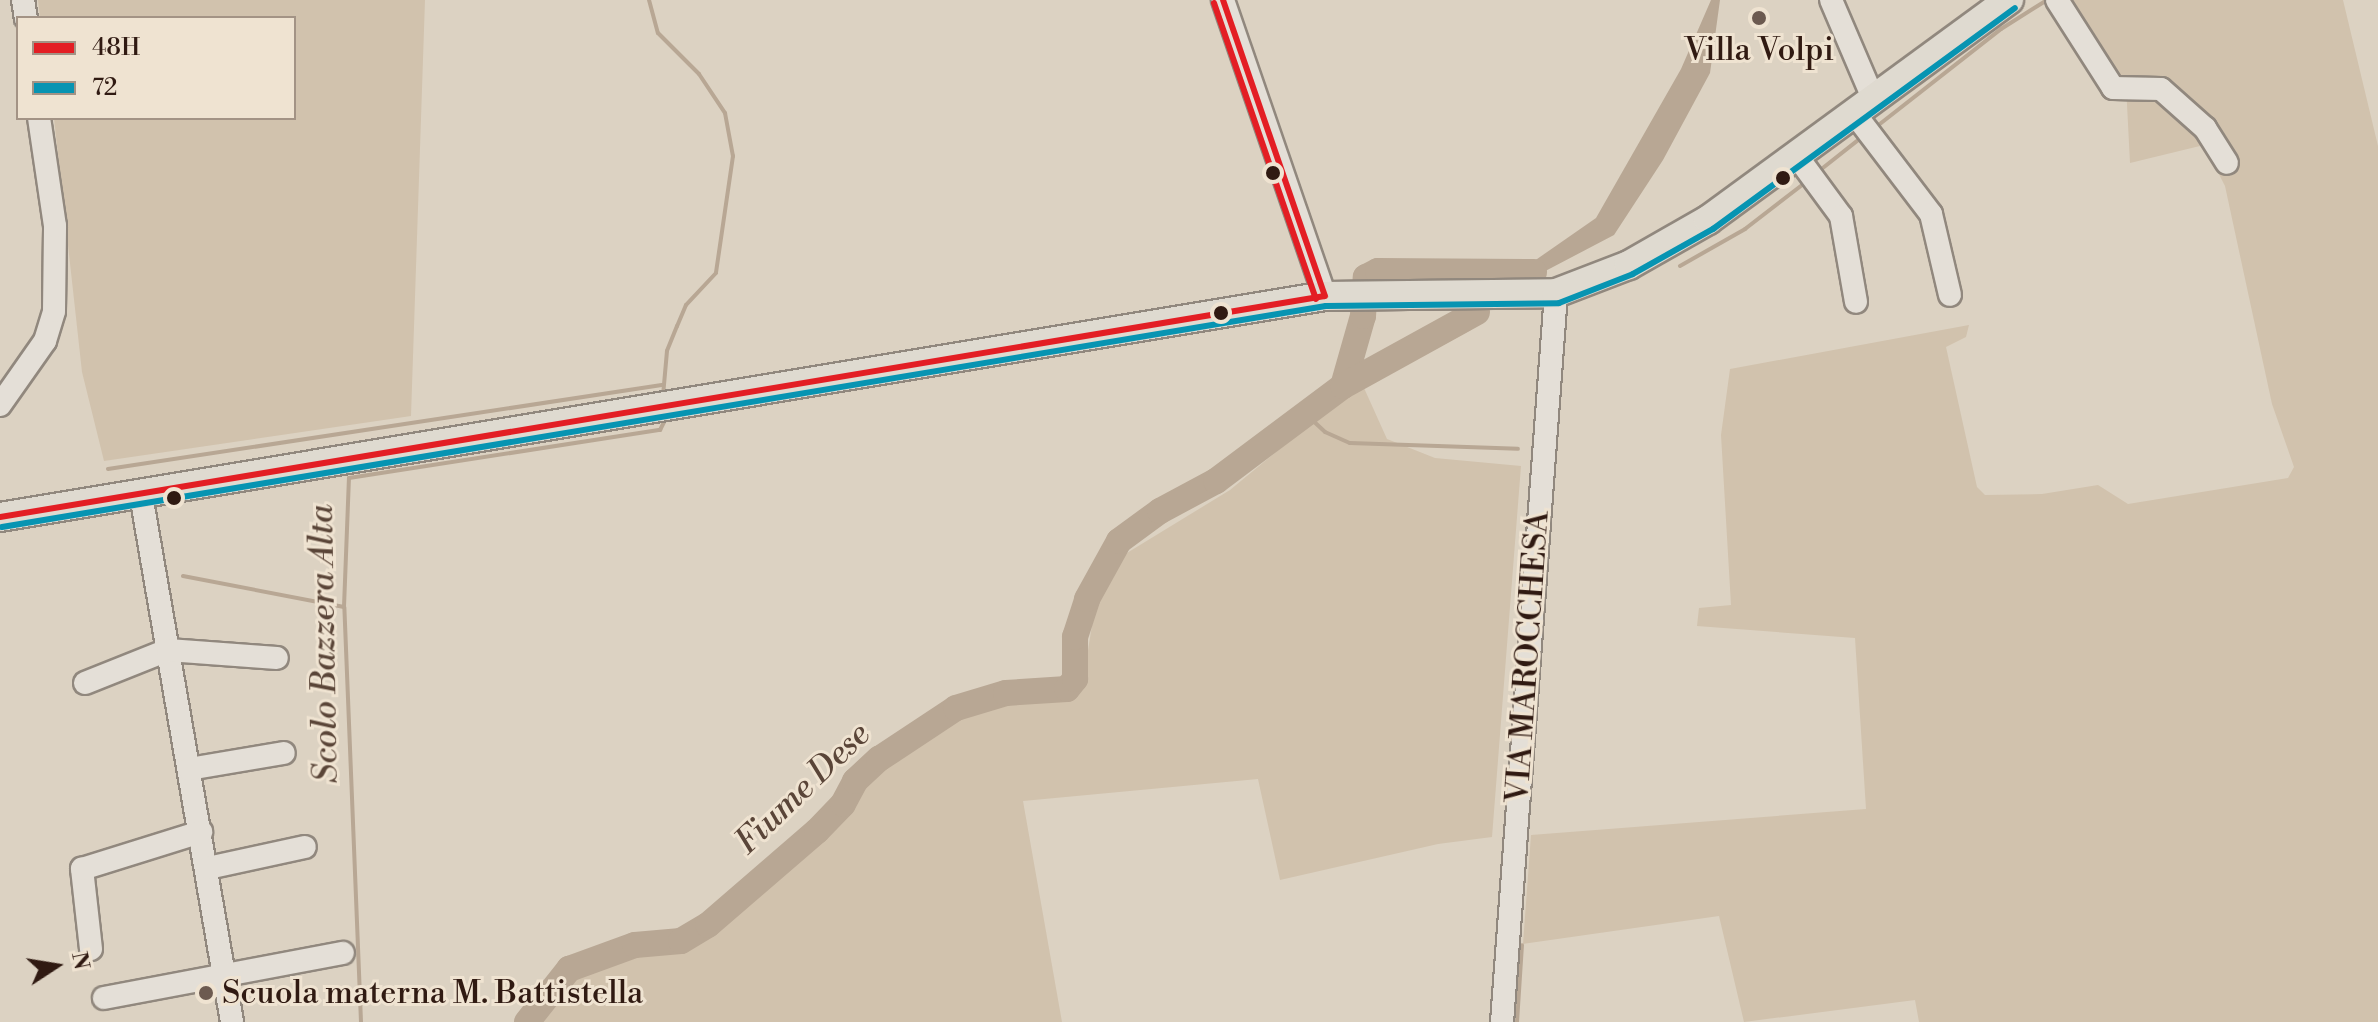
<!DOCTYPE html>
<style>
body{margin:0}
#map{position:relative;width:2378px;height:1022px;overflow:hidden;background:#dcd2c2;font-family:"Libre Bodoni",serif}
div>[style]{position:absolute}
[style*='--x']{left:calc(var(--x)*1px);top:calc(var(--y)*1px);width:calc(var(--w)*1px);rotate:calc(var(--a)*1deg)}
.green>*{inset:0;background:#d1c2ad}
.water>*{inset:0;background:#b8a794}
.stream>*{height:4px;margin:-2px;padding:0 2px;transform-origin:2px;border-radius:2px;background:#b8a794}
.river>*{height:26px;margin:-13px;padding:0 13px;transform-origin:13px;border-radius:13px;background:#b8a794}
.roads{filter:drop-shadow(2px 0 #91887e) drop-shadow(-2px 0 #91887e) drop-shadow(0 2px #91887e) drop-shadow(0 -2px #91887e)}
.minor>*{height:22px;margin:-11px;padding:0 11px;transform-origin:11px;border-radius:11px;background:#e4dfd7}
.major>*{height:28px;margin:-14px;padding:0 14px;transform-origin:14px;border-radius:14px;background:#dfdad0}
.bus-1>*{height:6px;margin:-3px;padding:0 3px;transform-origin:3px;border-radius:3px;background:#e31e24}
.bus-2>*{height:6px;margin:-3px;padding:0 3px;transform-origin:3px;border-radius:3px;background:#0794b2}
.bus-3>*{height:6px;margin:-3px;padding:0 3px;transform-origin:3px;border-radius:3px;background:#e31e24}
.dots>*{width:22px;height:22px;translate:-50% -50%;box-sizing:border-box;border:4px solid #efe3d1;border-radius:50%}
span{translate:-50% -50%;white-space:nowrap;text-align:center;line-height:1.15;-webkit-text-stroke:6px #efe3d1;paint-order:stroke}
.poi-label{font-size:32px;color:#301a12}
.left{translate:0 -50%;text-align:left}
.street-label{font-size:32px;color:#301a12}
.water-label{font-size:34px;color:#5a4538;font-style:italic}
.legend{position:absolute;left:16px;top:16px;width:280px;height:104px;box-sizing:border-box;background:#efe3d1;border:2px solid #a39385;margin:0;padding:10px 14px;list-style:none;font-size:24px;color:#301a12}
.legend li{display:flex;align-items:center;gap:16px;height:40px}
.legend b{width:40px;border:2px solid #a39385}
.north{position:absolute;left:16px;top:926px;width:80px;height:80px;-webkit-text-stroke:6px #efe3d1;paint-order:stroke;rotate:78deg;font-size:22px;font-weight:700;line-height:32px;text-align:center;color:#301a12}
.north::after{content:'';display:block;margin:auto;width:28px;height:36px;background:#301a12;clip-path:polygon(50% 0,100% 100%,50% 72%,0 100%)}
</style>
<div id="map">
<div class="green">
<div style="clip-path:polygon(38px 0,425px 0,411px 416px,104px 461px,82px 372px,54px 118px,294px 118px,294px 18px,40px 18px)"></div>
<div style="clip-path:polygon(2060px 0,2343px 0,2378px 146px,2378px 1022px,1919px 1022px,1915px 1000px,1744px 1022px,1719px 916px,1523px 944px,1531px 835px,1866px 809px,1855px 638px,1697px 626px,1699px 608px,1731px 605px,1721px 435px,1730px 369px,1969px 325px,1966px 337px,1946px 347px,1977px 487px,1985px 495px,2042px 494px,2098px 485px,2128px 504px,2288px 478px,2294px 467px,2272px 404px,2225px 186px,2204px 145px,2130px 163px,2126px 85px,2047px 9px)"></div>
<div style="clip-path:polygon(1481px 320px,1471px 330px,1364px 388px,1387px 439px,1435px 458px,1521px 466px,1492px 837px,1438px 844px,1280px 880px,1258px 779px,1023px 801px,1062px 1022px,516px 1022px,554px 968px,603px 945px,684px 927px,724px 901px,814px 825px,845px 791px,956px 719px,989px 704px,1071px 700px,1083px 682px,1095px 606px,1106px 577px,1122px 556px,1230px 490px,1352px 389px,1433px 341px)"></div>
</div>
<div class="water">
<div style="clip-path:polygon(1711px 0,1720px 0,1710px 73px,1663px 160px,1614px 235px,1532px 278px,1496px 279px,1527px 266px,1596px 218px,1681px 69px)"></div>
</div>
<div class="stream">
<div style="--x:649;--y:0;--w:34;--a:75"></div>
<div style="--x:658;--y:33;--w:58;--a:45"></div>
<div style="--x:699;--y:74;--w:47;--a:56.3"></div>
<div style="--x:725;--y:113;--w:44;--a:79.5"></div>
<div style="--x:733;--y:156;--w:118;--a:98.3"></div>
<div style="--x:716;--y:273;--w:44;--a:133.2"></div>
<div style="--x:686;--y:305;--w:23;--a:113"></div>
<div style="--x:677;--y:326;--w:27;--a:112"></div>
<div style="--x:667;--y:351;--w:45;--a:95.1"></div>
<div style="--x:1876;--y:127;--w:159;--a:-38.1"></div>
<div style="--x:2001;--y:29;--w:54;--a:-32.2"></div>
<div style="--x:1819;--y:171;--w:55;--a:-38.3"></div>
<div style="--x:1680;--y:266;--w:75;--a:-29.6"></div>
<div style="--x:1745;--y:229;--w:77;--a:-37.6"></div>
<div style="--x:1309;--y:417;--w:22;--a:43"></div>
<div style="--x:1325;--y:432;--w:27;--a:24"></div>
<div style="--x:1350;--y:443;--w:168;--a:2"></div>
<div style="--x:108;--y:469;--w:560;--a:-8.62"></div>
<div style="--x:183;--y:576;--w:164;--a:10.9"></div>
<div style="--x:361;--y:1022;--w:415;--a:-92.3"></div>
<div style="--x:344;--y:607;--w:129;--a:-87.8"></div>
<div style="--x:349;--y:478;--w:315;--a:-8.8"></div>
<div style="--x:660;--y:430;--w:16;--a:-63"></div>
<div style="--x:1517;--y:1022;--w:77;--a:-86.3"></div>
</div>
<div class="river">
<div style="--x:1343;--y:386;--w:73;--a:-74.1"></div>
<div style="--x:1363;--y:316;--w:39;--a:-86"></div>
<div style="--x:1366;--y:277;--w:13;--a:-27"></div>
<div style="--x:1378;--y:271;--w:156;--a:0.4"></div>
<div style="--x:527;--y:1022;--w:68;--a:-51.6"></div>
<div style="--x:569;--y:969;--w:70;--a:-20"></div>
<div style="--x:635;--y:945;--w:46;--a:-5"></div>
<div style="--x:681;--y:941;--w:31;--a:-31"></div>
<div style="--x:708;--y:925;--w:144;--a:-40.8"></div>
<div style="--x:817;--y:831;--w:37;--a:-46"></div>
<div style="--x:843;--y:804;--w:26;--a:-62"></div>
<div style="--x:855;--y:781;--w:33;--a:-43"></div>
<div style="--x:879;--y:759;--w:92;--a:-33.5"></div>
<div style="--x:956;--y:708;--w:52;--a:-16.7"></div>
<div style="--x:1006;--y:693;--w:61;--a:-3.8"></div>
<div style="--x:1067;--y:689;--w:13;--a:-51"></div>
<div style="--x:1075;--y:679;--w:42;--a:-90"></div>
<div style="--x:1075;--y:637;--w:40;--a:-72"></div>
<div style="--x:1087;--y:599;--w:66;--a:-61.1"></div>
<div style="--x:1119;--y:541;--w:51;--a:-36.2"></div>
<div style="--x:1160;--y:511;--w:64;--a:-28.2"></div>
<div style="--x:1216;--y:481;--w:159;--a:-36.8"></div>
<div style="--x:1343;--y:386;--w:153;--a:-28.9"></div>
</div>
<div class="roads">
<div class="minor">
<div style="--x:23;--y:0;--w:18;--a:81"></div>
<div style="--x:1223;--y:0;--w:313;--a:71"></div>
<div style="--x:1831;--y:0;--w:107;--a:66.8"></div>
<div style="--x:2057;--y:0;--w:104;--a:57.5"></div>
<div style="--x:2113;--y:88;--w:48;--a:1.2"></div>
<div style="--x:2161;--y:89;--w:59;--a:41.6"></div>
<div style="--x:2205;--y:128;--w:41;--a:57.8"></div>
<div style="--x:1854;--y:113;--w:127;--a:52.7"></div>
<div style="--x:1931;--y:214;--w:83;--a:76.8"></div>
<div style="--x:1796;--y:155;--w:76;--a:53.6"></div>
<div style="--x:1841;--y:216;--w:87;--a:80.1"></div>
<div style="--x:0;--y:405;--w:78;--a:-54.9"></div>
<div style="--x:45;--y:341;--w:31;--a:-73"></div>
<div style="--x:54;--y:311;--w:85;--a:-89.3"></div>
<div style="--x:55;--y:226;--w:109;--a:-98.4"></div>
<div style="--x:141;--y:495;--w:535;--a:80.2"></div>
<div style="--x:85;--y:683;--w:89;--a:-21.7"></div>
<div style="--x:168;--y:650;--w:109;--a:4.2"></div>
<div style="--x:189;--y:769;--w:96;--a:-9.6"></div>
<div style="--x:208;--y:868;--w:99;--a:-12.2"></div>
<div style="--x:91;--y:949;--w:81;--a:-96.4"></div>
<div style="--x:82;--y:869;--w:125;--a:-17.3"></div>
<div style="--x:104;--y:998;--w:243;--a:-10.7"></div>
<div style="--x:1502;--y:1022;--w:731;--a:-85.76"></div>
</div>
<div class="major">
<div style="--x:0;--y:517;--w:1343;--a:-9.47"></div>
<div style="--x:1325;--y:296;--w:231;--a:-0.7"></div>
<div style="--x:1556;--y:293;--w:78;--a:-21"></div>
<div style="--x:1629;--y:265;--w:91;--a:-29.7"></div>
<div style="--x:1708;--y:220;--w:373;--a:-36.2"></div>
</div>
</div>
<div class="bus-1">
<div style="--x:1223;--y:0;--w:313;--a:71"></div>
<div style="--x:0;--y:517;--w:1343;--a:-9.47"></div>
</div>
<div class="bus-2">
<div style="--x:2;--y:527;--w:1342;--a:-9.48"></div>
<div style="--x:1326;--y:306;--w:233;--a:-0.7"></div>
<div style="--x:1559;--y:303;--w:79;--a:-21.4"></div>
<div style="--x:1633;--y:274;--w:92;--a:-29.4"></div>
<div style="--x:1713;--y:229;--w:374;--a:-36.2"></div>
</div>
<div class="bus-3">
<div style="--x:1214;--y:3;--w:313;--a:71"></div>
</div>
<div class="dots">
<div style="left:1759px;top:18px;background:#6c5a50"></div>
<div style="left:1273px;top:173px;background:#301a12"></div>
<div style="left:1783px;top:178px;background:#301a12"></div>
<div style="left:1221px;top:313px;background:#301a12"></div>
<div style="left:174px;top:498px;background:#301a12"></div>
<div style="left:206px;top:993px;background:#6c5a50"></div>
</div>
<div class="poi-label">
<span style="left:1759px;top:50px">Villa Volpi</span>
<span class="left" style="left:222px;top:993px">Scuola materna M. Battistella</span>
</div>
<div class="street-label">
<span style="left:1528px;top:657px;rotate:-86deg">VIA MAROCCHESA</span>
</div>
<div class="water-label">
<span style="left:325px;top:644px;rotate:-91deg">Scolo Bazzera Alta</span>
<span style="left:803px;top:789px;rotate:-44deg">Fiume Dese</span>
</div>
<ul class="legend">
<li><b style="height:10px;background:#e31e24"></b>48H</li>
<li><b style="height:10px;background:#0794b2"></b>72</li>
</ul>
<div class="north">N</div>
</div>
